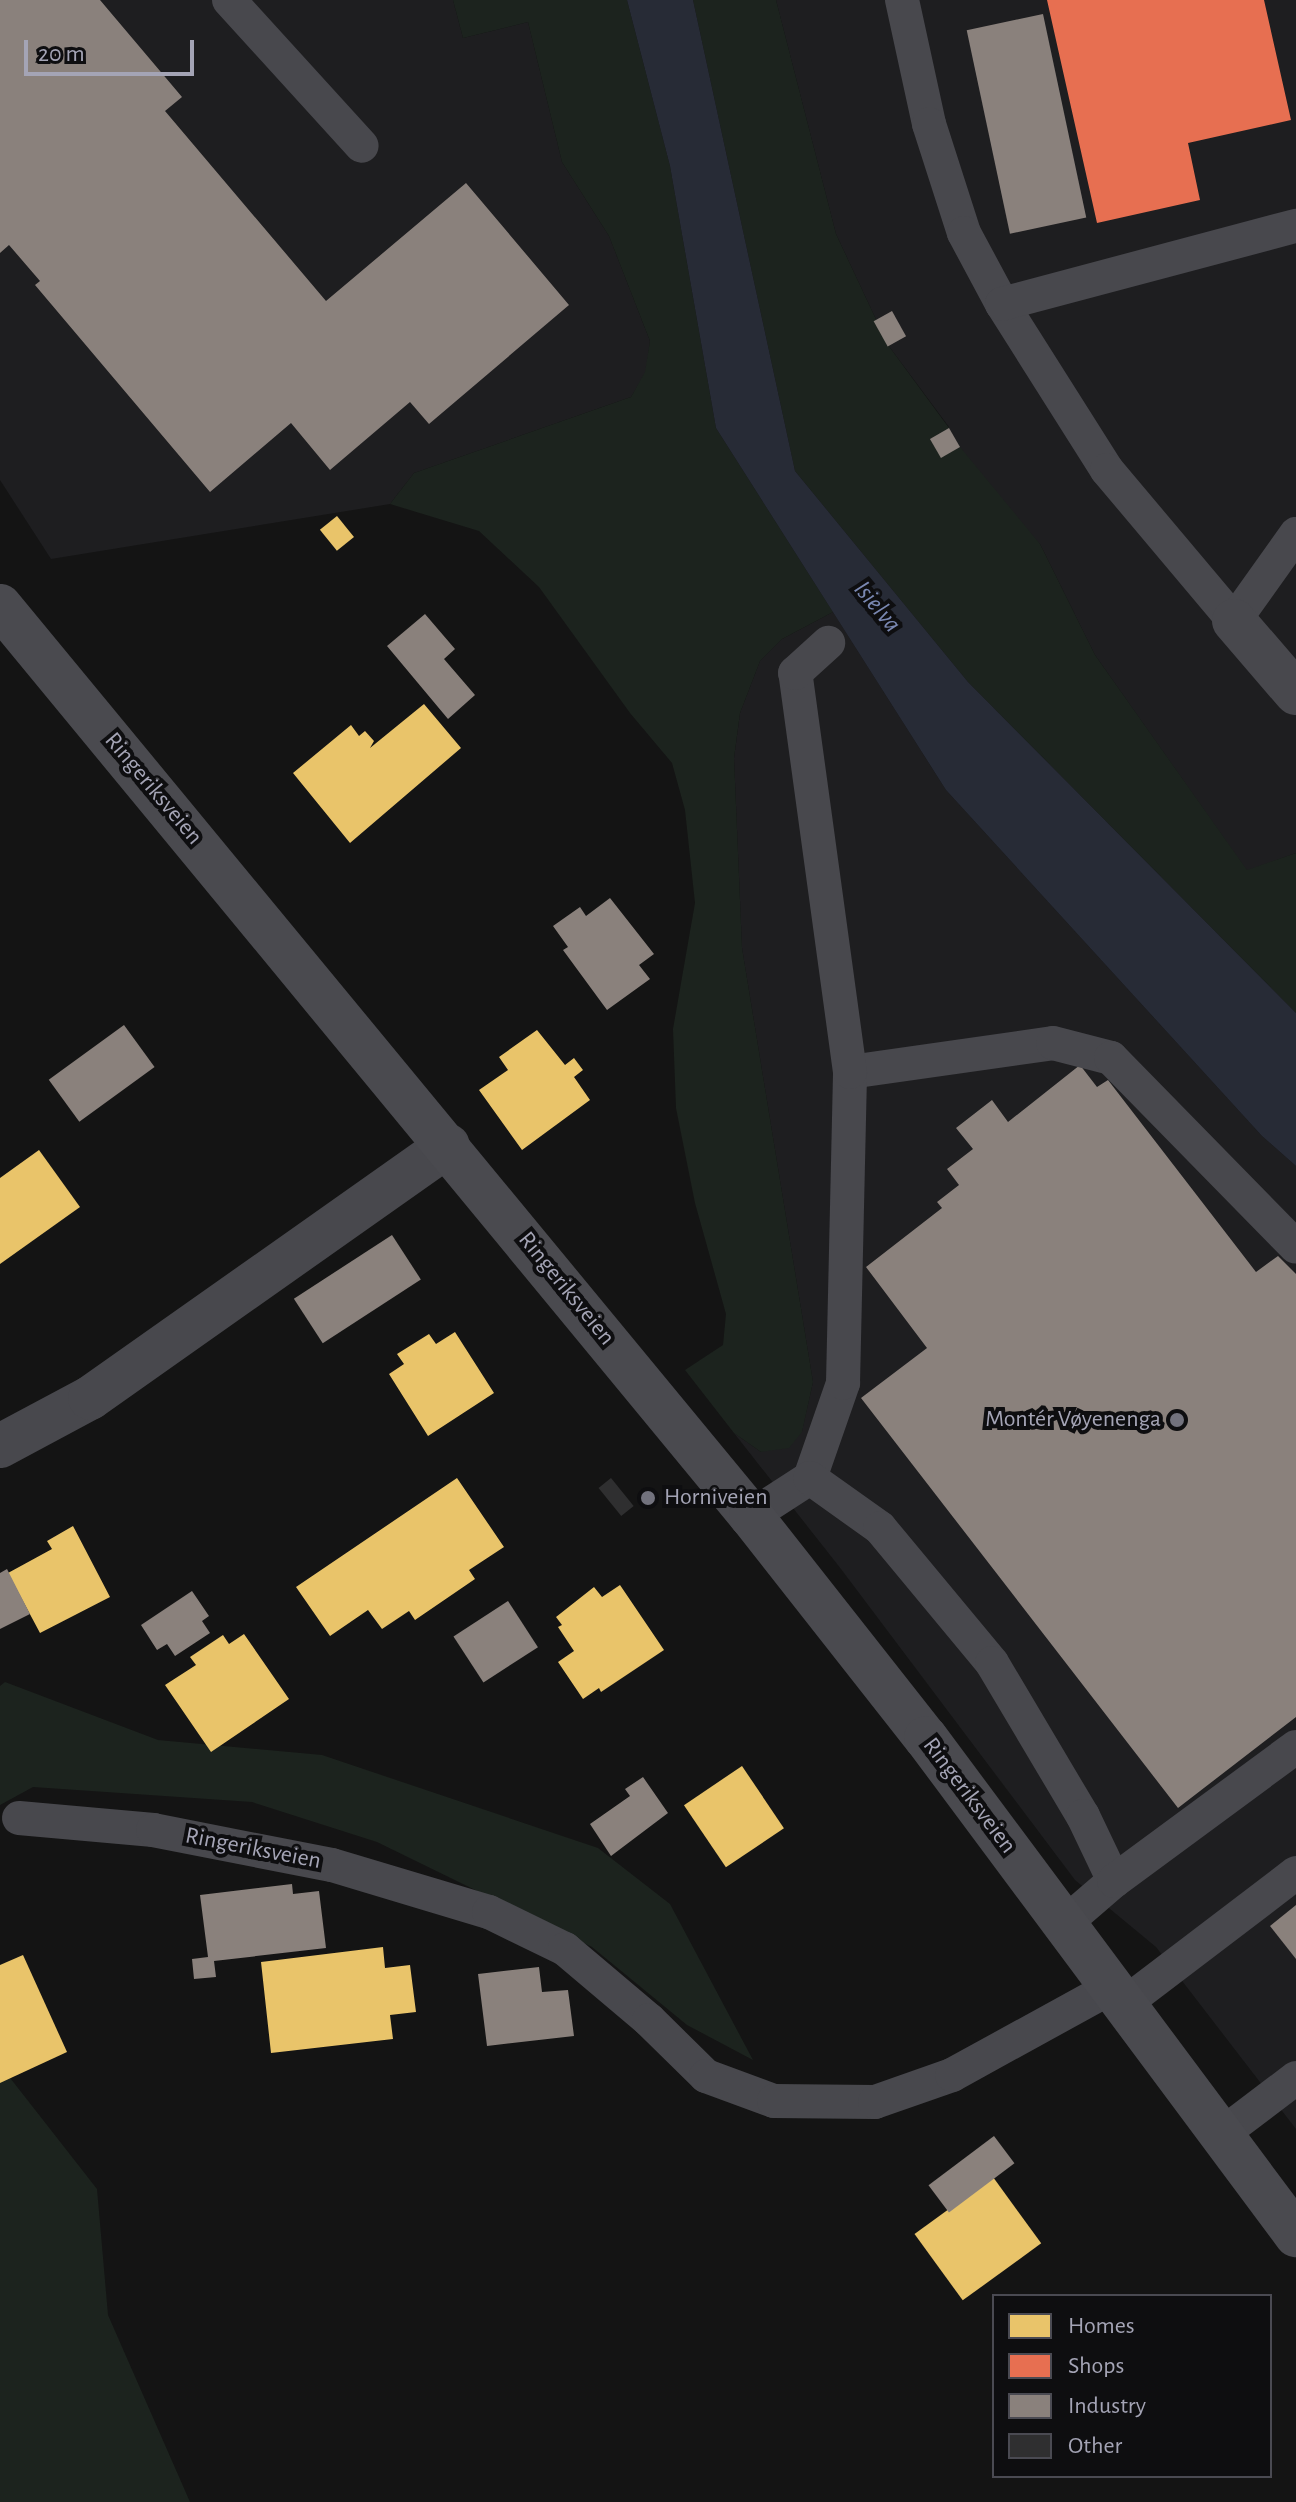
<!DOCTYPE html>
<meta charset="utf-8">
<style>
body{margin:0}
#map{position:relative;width:1296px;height:2502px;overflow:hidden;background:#141414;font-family:"Alegreya Sans",sans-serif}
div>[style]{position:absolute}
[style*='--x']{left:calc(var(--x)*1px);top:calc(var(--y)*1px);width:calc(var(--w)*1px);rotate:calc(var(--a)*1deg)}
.built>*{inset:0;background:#1e1e20}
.green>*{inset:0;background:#1c231e}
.water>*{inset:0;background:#272b36}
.homes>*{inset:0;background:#e9c46a;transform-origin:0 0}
.shops>*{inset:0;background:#e76f51}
.industry>*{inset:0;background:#8a817c;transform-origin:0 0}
.building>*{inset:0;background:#2f2f30;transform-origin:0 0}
.lane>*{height:34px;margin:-17px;padding:0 17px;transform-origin:17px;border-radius:17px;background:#48484d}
.street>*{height:44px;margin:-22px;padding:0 22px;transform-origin:22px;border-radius:22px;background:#48484d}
.primary>*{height:44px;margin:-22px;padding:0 22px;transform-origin:22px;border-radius:22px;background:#4a4a4f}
.dots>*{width:22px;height:22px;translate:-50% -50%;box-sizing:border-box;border:4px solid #0e0e10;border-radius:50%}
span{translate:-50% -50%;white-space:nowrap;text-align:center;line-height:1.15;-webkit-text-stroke:8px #0e0e10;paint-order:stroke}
.street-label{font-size:24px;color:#a4a4b5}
.poi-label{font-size:24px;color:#a4a4b5}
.right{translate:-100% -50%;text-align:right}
.left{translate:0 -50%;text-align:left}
.water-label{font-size:26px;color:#7a88b2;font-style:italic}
.legend{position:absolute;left:992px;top:2294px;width:280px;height:184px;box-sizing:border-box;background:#0e0e10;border:2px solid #4a4a52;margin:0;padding:10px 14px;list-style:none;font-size:24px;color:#a4a4b5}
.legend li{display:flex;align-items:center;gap:16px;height:40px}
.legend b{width:40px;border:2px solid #4a4a52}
.scale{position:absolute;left:24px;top:40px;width:170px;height:36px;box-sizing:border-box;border:4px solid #a4a4b5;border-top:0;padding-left:10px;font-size:24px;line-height:28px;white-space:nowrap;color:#a4a4b5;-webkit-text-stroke:6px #0e0e10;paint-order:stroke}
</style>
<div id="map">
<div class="built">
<div style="clip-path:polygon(0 0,453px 0,463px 38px,528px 22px,562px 162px,609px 236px,650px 341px,646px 372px,631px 397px,414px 473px,390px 504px,51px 559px,0 480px)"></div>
<div style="clip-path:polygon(776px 0,1296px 0,1296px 853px,1247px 871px,1095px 655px,1040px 544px,941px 458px,930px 439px,949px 427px,888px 345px,836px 234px)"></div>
<div style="clip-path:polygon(833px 612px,946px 790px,1262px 1136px,1296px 1166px,1296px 2129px,1156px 1947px,1075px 1880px,841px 1569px,734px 1433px,761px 1452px,802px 1431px,813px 1382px,742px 948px,734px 758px,740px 713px,760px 661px,782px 639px)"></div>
</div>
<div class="green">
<div style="clip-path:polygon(453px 0,627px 0,670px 166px,716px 428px,833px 612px,782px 639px,760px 661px,740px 713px,734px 758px,742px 948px,813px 1382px,802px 1432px,789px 1448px,761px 1452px,734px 1433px,685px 1370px,723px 1345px,726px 1314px,695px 1203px,676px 1108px,673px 1029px,695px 903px,685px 810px,672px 763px,630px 713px,539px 587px,479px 531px,390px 504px,414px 473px,631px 397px,645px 372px,650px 341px,609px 236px,562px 162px,528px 22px,463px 38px)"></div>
<div style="clip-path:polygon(693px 0,776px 0,836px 234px,888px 345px,949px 428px,930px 439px,941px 457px,960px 447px,1040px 544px,1095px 655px,1247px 870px,1296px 853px,1296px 1013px,968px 682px,795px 471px)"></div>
<div style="clip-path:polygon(5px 1682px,158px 1740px,322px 1755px,598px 1848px,670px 1904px,753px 2060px,687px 2025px,592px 1947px,377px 1842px,252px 1802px,33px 1787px,0 1805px,0 1686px)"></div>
<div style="clip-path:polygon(0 2065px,97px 2189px,108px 2315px,190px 2502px,0 2502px)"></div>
</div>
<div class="water">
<div style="clip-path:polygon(627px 0,693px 0,795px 471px,968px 682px,1296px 1013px,1296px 1166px,1262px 1136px,946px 790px,716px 428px,670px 166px)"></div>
</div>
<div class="homes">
<div style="left:337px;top:516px;width:27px;height:22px;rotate:51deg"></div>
<div style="clip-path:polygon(424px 704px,461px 748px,350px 843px,293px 773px,351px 725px,359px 736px,365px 731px,374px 741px,370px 748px)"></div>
<div style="clip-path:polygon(537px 1030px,565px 1065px,574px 1058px,583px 1070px,574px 1077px,590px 1100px,522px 1150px,479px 1090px,508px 1070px,499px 1057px)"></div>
<div style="clip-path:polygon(39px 1150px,80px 1207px,0 1264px,0 1178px)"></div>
<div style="clip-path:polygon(455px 1332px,494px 1393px,428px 1436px,389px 1374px,404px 1364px,397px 1354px,429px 1334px,436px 1344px)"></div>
<div style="clip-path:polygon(457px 1478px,504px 1547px,469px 1570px,475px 1579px,415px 1620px,409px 1611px,382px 1629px,368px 1610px,330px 1636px,296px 1587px)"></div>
<div style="clip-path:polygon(73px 1526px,110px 1597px,40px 1633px,8px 1573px,52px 1549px,47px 1541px)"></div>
<div style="clip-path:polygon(620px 1585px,664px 1650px,601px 1692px,599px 1688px,583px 1699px,558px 1662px,574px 1651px,558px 1627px,562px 1625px,556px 1617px,594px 1587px,602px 1597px)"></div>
<div style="clip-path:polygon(244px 1634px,289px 1699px,211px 1752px,165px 1685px,196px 1665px,190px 1657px,223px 1635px,229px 1644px)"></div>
<div style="left:742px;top:1766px;width:75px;height:70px;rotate:56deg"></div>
<div style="clip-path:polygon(383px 1947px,385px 1968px,410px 1965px,416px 2012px,390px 2015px,393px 2039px,271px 2053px,261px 1962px)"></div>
<div style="clip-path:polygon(23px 1955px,67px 2052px,0 2083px,0 1965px)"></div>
<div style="left:993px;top:2177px;width:82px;height:97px;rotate:54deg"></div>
</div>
<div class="shops">
<div style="clip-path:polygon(1047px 0,1264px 0,1291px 120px,1188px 143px,1200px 200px,1097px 223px)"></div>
</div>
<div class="industry">
<div style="clip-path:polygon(0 0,100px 0,182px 97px,165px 111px,326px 301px,466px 183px,569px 305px,429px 424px,410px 402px,330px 470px,291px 423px,210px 492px,35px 285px,40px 281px,9px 245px,0 253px)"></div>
<div style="left:1043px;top:14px;width:208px;height:78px;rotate:78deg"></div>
<div style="left:892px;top:311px;width:29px;height:21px;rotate:61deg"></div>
<div style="left:949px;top:428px;width:22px;height:22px;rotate:60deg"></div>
<div style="clip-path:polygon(425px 614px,455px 649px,444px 659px,475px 695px,448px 719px,387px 646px)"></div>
<div style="clip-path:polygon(610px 898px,654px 954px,639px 965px,650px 979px,607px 1010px,563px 950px,568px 947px,553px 926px,580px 907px,586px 916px)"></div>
<div style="left:124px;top:1025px;width:52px;height:93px;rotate:54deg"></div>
<div style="clip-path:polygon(1080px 1065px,1097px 1087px,1108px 1080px,1256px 1272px,1278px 1256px,1296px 1274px,1296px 1717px,1178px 1808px,861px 1398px,927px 1348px,866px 1267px,942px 1208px,937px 1202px,959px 1185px,947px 1169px,973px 1149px,956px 1128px,992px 1100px,1008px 1122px)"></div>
<div style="left:392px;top:1235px;width:53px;height:117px;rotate:57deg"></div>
<div style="clip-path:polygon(7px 1569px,30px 1614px,0 1629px,0 1573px)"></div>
<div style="clip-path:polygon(192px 1591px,209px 1616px,202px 1621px,210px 1633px,175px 1656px,167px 1644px,157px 1650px,141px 1625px)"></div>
<div style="left:508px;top:1601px;width:55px;height:65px;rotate:57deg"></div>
<div style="clip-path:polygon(643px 1777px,668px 1813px,611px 1856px,590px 1824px,630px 1796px,625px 1789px)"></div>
<div style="clip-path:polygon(292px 1884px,293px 1894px,319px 1891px,326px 1948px,214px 1961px,216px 1977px,194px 1979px,192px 1959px,208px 1957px,200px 1895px)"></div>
<div style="clip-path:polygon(1296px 1905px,1296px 1959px,1270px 1926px)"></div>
<div style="clip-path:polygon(539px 1967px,542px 1992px,568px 1990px,574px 2036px,487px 2046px,478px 1974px)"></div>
<div style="left:994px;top:2136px;width:34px;height:82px;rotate:53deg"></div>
</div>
<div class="building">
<div style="left:611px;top:1478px;width:36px;height:16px;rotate:51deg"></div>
</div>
<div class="lane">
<div style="--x:229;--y:0;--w:197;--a:47.7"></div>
<div style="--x:902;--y:0;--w:127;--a:77.7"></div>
<div style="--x:929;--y:124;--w:114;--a:72.2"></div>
<div style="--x:964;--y:233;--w:81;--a:61.8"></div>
<div style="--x:1002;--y:304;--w:196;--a:57.7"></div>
<div style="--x:1107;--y:470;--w:197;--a:49.9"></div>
<div style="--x:1234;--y:621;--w:107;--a:-54.5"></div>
<div style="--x:1002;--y:304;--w:304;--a:-14.9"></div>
<div style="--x:850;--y:1072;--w:205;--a:-8.1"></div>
<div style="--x:1053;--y:1043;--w:60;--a:14.5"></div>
<div style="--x:1111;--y:1058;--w:264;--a:45.6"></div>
<div style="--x:810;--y:1478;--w:101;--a:-70.8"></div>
<div style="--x:843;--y:1383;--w:311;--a:-88.7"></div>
<div style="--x:850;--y:1072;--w:403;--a:-97.8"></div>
<div style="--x:795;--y:673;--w:45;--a:-42.3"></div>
<div style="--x:751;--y:1516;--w:70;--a:-32.8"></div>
<div style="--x:810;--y:1478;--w:86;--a:35.5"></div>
<div style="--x:880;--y:1528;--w:175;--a:50.3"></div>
<div style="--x:992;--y:1663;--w:178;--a:59.3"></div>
<div style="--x:1083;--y:1816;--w:72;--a:64.5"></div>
<div style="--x:19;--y:1818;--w:135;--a:5.1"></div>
<div style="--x:153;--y:1830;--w:182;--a:11.1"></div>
<div style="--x:332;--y:1865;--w:164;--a:16.7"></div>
<div style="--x:489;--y:1912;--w:85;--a:26"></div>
<div style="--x:565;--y:1949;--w:110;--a:40.2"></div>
<div style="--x:649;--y:2020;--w:80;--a:44.5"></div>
<div style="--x:706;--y:2076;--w:72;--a:20.2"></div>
<div style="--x:774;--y:2101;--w:101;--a:0.6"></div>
<div style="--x:875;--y:2102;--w:82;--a:-19.3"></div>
<div style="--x:952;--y:2075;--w:183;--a:-28.8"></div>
<div style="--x:1064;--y:1924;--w:66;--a:-40.7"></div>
<div style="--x:1114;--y:1881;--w:226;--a:-36.4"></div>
<div style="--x:1124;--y:2004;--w:216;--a:-37.3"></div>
<div style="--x:1222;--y:2134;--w:93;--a:-37.1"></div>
</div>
<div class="street">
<div style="--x:1234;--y:621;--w:95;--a:49.3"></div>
<div style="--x:0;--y:1446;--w:102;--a:-28.1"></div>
<div style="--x:90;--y:1398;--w:438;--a:-35.2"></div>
</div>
<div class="primary">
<div style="--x:0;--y:606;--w:1180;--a:50.47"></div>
<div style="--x:751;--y:1516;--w:283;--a:51.8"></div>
<div style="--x:926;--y:1738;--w:620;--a:53.33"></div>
</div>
<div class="dots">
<div style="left:1177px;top:1420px;background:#72727d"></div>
<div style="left:648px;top:1498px;background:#72727d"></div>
</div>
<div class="street-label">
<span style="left:153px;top:789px;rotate:50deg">Ringeriksveien</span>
<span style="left:566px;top:1289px;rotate:51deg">Ringeriksveien</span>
<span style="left:969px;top:1796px;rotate:53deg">Ringeriksveien</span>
<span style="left:253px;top:1849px;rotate:11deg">Ringeriksveien</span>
</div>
<div class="poi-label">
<span class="right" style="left:1161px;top:1420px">Montér Vøyenenga</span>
<span class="left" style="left:664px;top:1498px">Horniveien</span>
</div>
<div class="water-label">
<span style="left:877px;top:607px;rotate:50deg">Isielva</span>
</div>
<ul class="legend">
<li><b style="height:22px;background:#e9c46a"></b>Homes</li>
<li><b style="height:22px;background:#e76f51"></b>Shops</li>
<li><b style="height:22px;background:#8a817c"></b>Industry</li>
<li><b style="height:22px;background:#2f2f30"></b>Other</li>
</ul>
<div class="scale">20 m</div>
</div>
